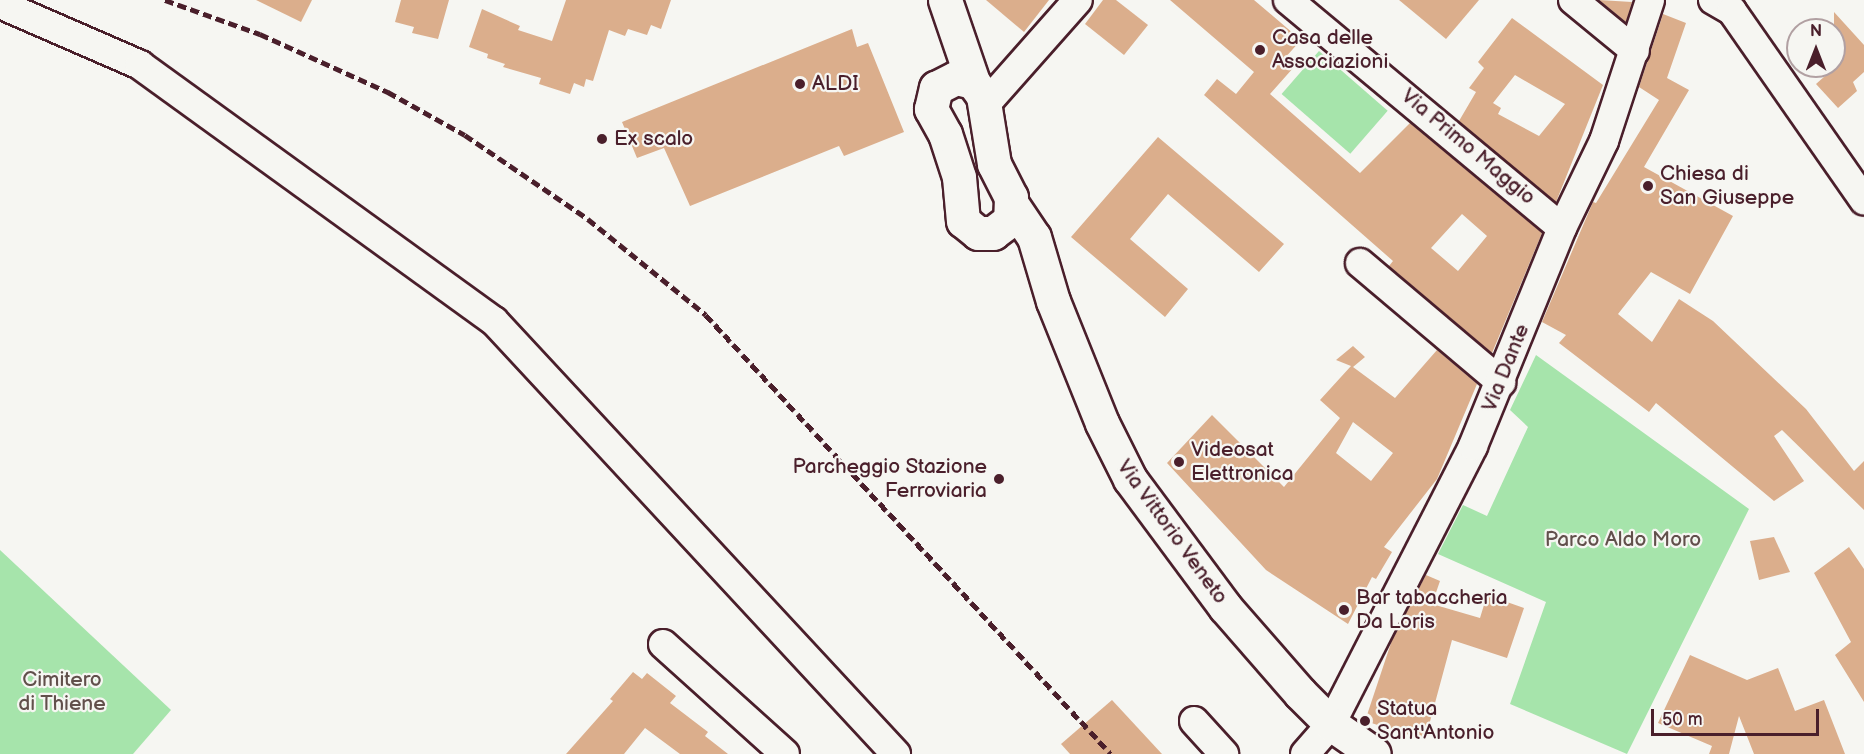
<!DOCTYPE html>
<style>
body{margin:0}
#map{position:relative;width:1864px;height:754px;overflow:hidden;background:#f6f6f2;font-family:"Balsamiq Sans",sans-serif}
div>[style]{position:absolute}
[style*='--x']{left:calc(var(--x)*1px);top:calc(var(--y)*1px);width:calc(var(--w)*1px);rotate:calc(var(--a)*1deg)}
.green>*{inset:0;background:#a6e4ab;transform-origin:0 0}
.building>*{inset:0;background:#dbae8c}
.roads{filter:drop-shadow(2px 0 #4a1f2b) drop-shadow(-2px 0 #4a1f2b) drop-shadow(0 2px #4a1f2b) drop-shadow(0 -2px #4a1f2b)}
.minor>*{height:28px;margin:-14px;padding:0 14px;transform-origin:14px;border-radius:14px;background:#f6f6f2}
.major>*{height:33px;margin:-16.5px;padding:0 16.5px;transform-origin:16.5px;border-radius:16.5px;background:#f6f6f2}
.rail>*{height:4.5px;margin-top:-2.25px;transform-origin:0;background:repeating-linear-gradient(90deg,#4a1f2b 0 9px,transparent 0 13.5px)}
.dots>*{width:16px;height:16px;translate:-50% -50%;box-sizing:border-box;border:3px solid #f6f6f2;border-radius:50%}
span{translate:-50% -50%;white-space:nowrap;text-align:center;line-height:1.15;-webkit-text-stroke:4.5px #f6f6f2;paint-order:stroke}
.poi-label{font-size:21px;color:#4a1f2b}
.left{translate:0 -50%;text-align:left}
.right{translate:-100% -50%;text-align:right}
.street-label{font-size:21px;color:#4a1f2b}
.park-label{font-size:21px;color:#61504b}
.north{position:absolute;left:1786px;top:18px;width:60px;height:60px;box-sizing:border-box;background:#f6f6f2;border:2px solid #b1a0a2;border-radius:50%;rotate:0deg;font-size:16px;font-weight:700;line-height:24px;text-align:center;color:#4a1f2b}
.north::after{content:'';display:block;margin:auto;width:21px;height:27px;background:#4a1f2b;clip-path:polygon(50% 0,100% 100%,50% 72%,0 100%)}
.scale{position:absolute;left:1651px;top:709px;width:168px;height:27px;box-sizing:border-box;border:3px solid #4a1f2b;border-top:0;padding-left:8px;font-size:18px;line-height:21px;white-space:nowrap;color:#4a1f2b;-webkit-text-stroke:4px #f6f6f2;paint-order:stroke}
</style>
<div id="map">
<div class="green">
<div style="left:1319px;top:51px;width:91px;height:57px;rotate:41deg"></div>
<div style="clip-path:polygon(1536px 355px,1749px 509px,1627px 754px,1510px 704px,1546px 602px,1438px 554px,1463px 505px,1487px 516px,1528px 427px,1510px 410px)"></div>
<div style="clip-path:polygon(0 550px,171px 710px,133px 754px,0 754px)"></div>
</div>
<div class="building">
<div style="clip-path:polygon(256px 0,312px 0,301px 22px)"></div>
<div style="clip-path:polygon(401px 0,449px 0,438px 39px,412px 33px,414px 27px,395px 22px)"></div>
<div style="clip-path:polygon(566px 0,671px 0,661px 29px,651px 25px,647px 35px,628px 29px,625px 36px,609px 30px,593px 81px,586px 79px,584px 87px,574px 83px,570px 94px,539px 84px,541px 78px,503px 67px,505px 64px,487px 58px,488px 54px,469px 47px,482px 9px,520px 26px,518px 30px,552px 41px)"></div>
<div style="clip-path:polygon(986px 0,1049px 0,1024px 32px)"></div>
<div style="clip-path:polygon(1103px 0,1116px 0,1148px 25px,1124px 55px,1085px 24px)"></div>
<div style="clip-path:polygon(evenodd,1170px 0,1254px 0,1301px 40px,1284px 59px,1294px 67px,1270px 94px,1360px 173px,1410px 123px,1542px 233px,1492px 353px,1389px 266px,1393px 261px,1204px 95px,1217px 79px,1236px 94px,1254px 72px,1170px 0,1462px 214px,1487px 236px,1458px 271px,1431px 248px,1462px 214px)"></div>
<div style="clip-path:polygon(1399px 0,1479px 0,1446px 39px)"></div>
<div style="clip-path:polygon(1599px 0,1632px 2px,1626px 22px)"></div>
<div style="clip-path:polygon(1834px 12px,1864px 45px,1864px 72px,1853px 82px,1857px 91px,1838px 108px,1816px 84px,1834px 68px)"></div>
<div style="clip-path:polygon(1663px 14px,1686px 23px,1667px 78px,1689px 90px,1644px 167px,1733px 216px,1690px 294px,1651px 272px,1618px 314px,1652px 342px,1679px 299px,1713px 321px,1806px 409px,1854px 471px,1864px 461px,1864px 510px,1782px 430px,1774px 436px,1804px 481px,1774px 501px,1656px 403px,1649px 412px,1559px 343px,1566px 335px,1542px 322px,1593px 202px,1596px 203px,1659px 100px,1639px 87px)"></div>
<div style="clip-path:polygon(evenodd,1512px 18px,1603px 85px,1556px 202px,1459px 121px,1476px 92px,1469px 88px,1484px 68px,1478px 62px,1512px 18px,1515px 75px,1565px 104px,1539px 136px,1498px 114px,1501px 108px,1493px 103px,1515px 75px)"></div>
<div style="clip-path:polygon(852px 29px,857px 47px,868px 43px,904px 132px,844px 156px,839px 146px,690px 206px,664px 148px,637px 158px,622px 122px)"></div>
<div style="clip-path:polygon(1158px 137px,1284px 244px,1259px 272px,1168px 194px,1130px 239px,1188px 289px,1165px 317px,1071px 237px)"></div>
<div style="clip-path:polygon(evenodd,1353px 346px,1365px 357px,1353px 367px,1395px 398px,1437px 350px,1477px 384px,1437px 479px,1384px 547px,1392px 552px,1376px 579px,1372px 577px,1348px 624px,1266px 570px,1167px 463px,1212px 415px,1284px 487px,1340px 418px,1320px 400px,1351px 366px,1336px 360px,1353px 346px,1353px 422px,1393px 453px,1371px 481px,1336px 453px,1353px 422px)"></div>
<div style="clip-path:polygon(1774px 537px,1790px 572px,1759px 580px,1750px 541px)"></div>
<div style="clip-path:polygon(1849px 547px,1864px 569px,1864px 702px,1835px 655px,1851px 642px,1814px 573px)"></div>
<div style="clip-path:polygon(1426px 575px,1440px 581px,1432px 604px,1480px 618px,1487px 595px,1524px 608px,1507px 658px,1452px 640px,1425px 740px,1365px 721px,1392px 640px)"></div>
<div style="clip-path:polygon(1690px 655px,1747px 680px,1778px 668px,1795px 711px,1824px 700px,1845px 754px,1754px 754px,1739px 716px,1729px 754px,1709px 754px,1712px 746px,1658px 723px)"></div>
<div style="clip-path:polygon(633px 672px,642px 679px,647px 673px,676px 696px,670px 703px,708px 732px,705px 736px,728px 754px,680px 754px,645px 728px,624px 754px,566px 754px,613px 701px,610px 699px)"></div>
<div style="clip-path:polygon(1112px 700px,1162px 754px,1070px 754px,1061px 744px)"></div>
</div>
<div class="roads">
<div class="minor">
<div style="--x:1288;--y:0;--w:356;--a:39.8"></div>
<div style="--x:1573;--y:0;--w:80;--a:39.4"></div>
<div style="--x:1713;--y:0;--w:22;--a:30"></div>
<div style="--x:1732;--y:11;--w:231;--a:55.1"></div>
<div style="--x:0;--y:4;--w:153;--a:23.5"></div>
<div style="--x:140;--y:65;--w:437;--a:35.9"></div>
<div style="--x:494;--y:321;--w:591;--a:47.13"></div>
<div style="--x:985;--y:105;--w:140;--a:-48.5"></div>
<div style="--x:1360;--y:263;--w:185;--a:40.2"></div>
<div style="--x:663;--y:644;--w:164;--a:42"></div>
<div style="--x:1194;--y:721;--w:45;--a:47.7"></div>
<div style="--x:1305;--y:754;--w:40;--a:-49"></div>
<div style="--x:1331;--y:724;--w:312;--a:-62.9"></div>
<div style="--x:1473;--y:446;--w:235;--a:-67.8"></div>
<div style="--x:1562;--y:228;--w:97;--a:-64.2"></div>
<div style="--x:1604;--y:141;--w:148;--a:-71.9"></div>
</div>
<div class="major">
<div style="--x:945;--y:0;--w:87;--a:71.1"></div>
<div style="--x:956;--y:78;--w:17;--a:13"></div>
<div style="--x:973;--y:82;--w:17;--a:54"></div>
<div style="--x:983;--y:96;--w:69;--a:80.8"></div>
<div style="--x:994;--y:164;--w:37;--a:63"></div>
<div style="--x:1011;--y:197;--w:23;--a:92"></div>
<div style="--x:1010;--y:220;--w:21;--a:143"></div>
<div style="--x:993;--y:233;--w:15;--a:180"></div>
<div style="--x:978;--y:233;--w:19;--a:-141"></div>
<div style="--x:963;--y:221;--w:44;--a:-95.2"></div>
<div style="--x:959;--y:177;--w:45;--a:-108"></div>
<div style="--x:945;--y:134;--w:29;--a:-119"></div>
<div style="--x:931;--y:109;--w:22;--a:-77"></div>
<div style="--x:936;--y:88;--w:22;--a:-27"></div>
<div style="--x:1013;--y:206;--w:37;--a:56"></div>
<div style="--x:1034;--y:237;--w:67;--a:73.5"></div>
<div style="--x:1053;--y:301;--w:131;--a:68.1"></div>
<div style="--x:1102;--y:423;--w:63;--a:63.4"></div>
<div style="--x:1130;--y:479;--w:159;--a:53.4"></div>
<div style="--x:1225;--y:607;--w:114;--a:48.9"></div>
<div style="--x:1300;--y:693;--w:44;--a:45"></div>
<div style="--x:1331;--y:724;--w:52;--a:34.9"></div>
</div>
</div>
<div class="rail">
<div style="--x:165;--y:0;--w:101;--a:19.7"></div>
<div style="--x:260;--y:34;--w:141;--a:24.4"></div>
<div style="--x:388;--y:92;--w:88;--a:29.2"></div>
<div style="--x:465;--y:135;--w:149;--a:34.3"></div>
<div style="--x:588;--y:219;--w:152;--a:39.1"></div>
<div style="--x:706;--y:315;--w:597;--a:47.31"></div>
</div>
<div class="dots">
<div style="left:1260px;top:50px;background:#4a1f2b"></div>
<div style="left:800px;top:84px;background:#4a1f2b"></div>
<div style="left:602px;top:139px;background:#4a1f2b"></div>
<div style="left:1648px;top:186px;background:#4a1f2b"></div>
<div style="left:1179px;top:462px;background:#4a1f2b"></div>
<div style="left:999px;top:479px;background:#4a1f2b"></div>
<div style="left:1344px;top:610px;background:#4a1f2b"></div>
<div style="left:1365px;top:721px;background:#4a1f2b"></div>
</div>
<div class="poi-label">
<span class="left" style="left:1272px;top:50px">Casa delle<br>Associazioni</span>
<span class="left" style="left:812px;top:84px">ALDI</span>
<span class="left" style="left:614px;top:139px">Ex scalo</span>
<span class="left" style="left:1660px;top:186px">Chiesa di<br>San Giuseppe</span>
<span class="left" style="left:1191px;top:462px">Videosat<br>Elettronica</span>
<span class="right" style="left:987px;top:479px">Parcheggio Stazione<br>Ferroviaria</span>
<span class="left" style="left:1356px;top:610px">Bar tabaccheria<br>Da Loris</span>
<span class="left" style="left:1377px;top:721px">Statua<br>Sant'Antonio</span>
</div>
<div class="street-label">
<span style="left:1468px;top:147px;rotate:40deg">Via Primo Maggio</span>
<span style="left:1506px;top:368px;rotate:-68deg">Via Dante</span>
<span style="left:1172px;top:532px;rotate:54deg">Via Vittorio Veneto</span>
</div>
<div class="park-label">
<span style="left:1623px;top:540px">Parco Aldo Moro</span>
<span style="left:62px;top:692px">Cimitero<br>di Thiene</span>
</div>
<div class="north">N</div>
<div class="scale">50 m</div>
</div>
